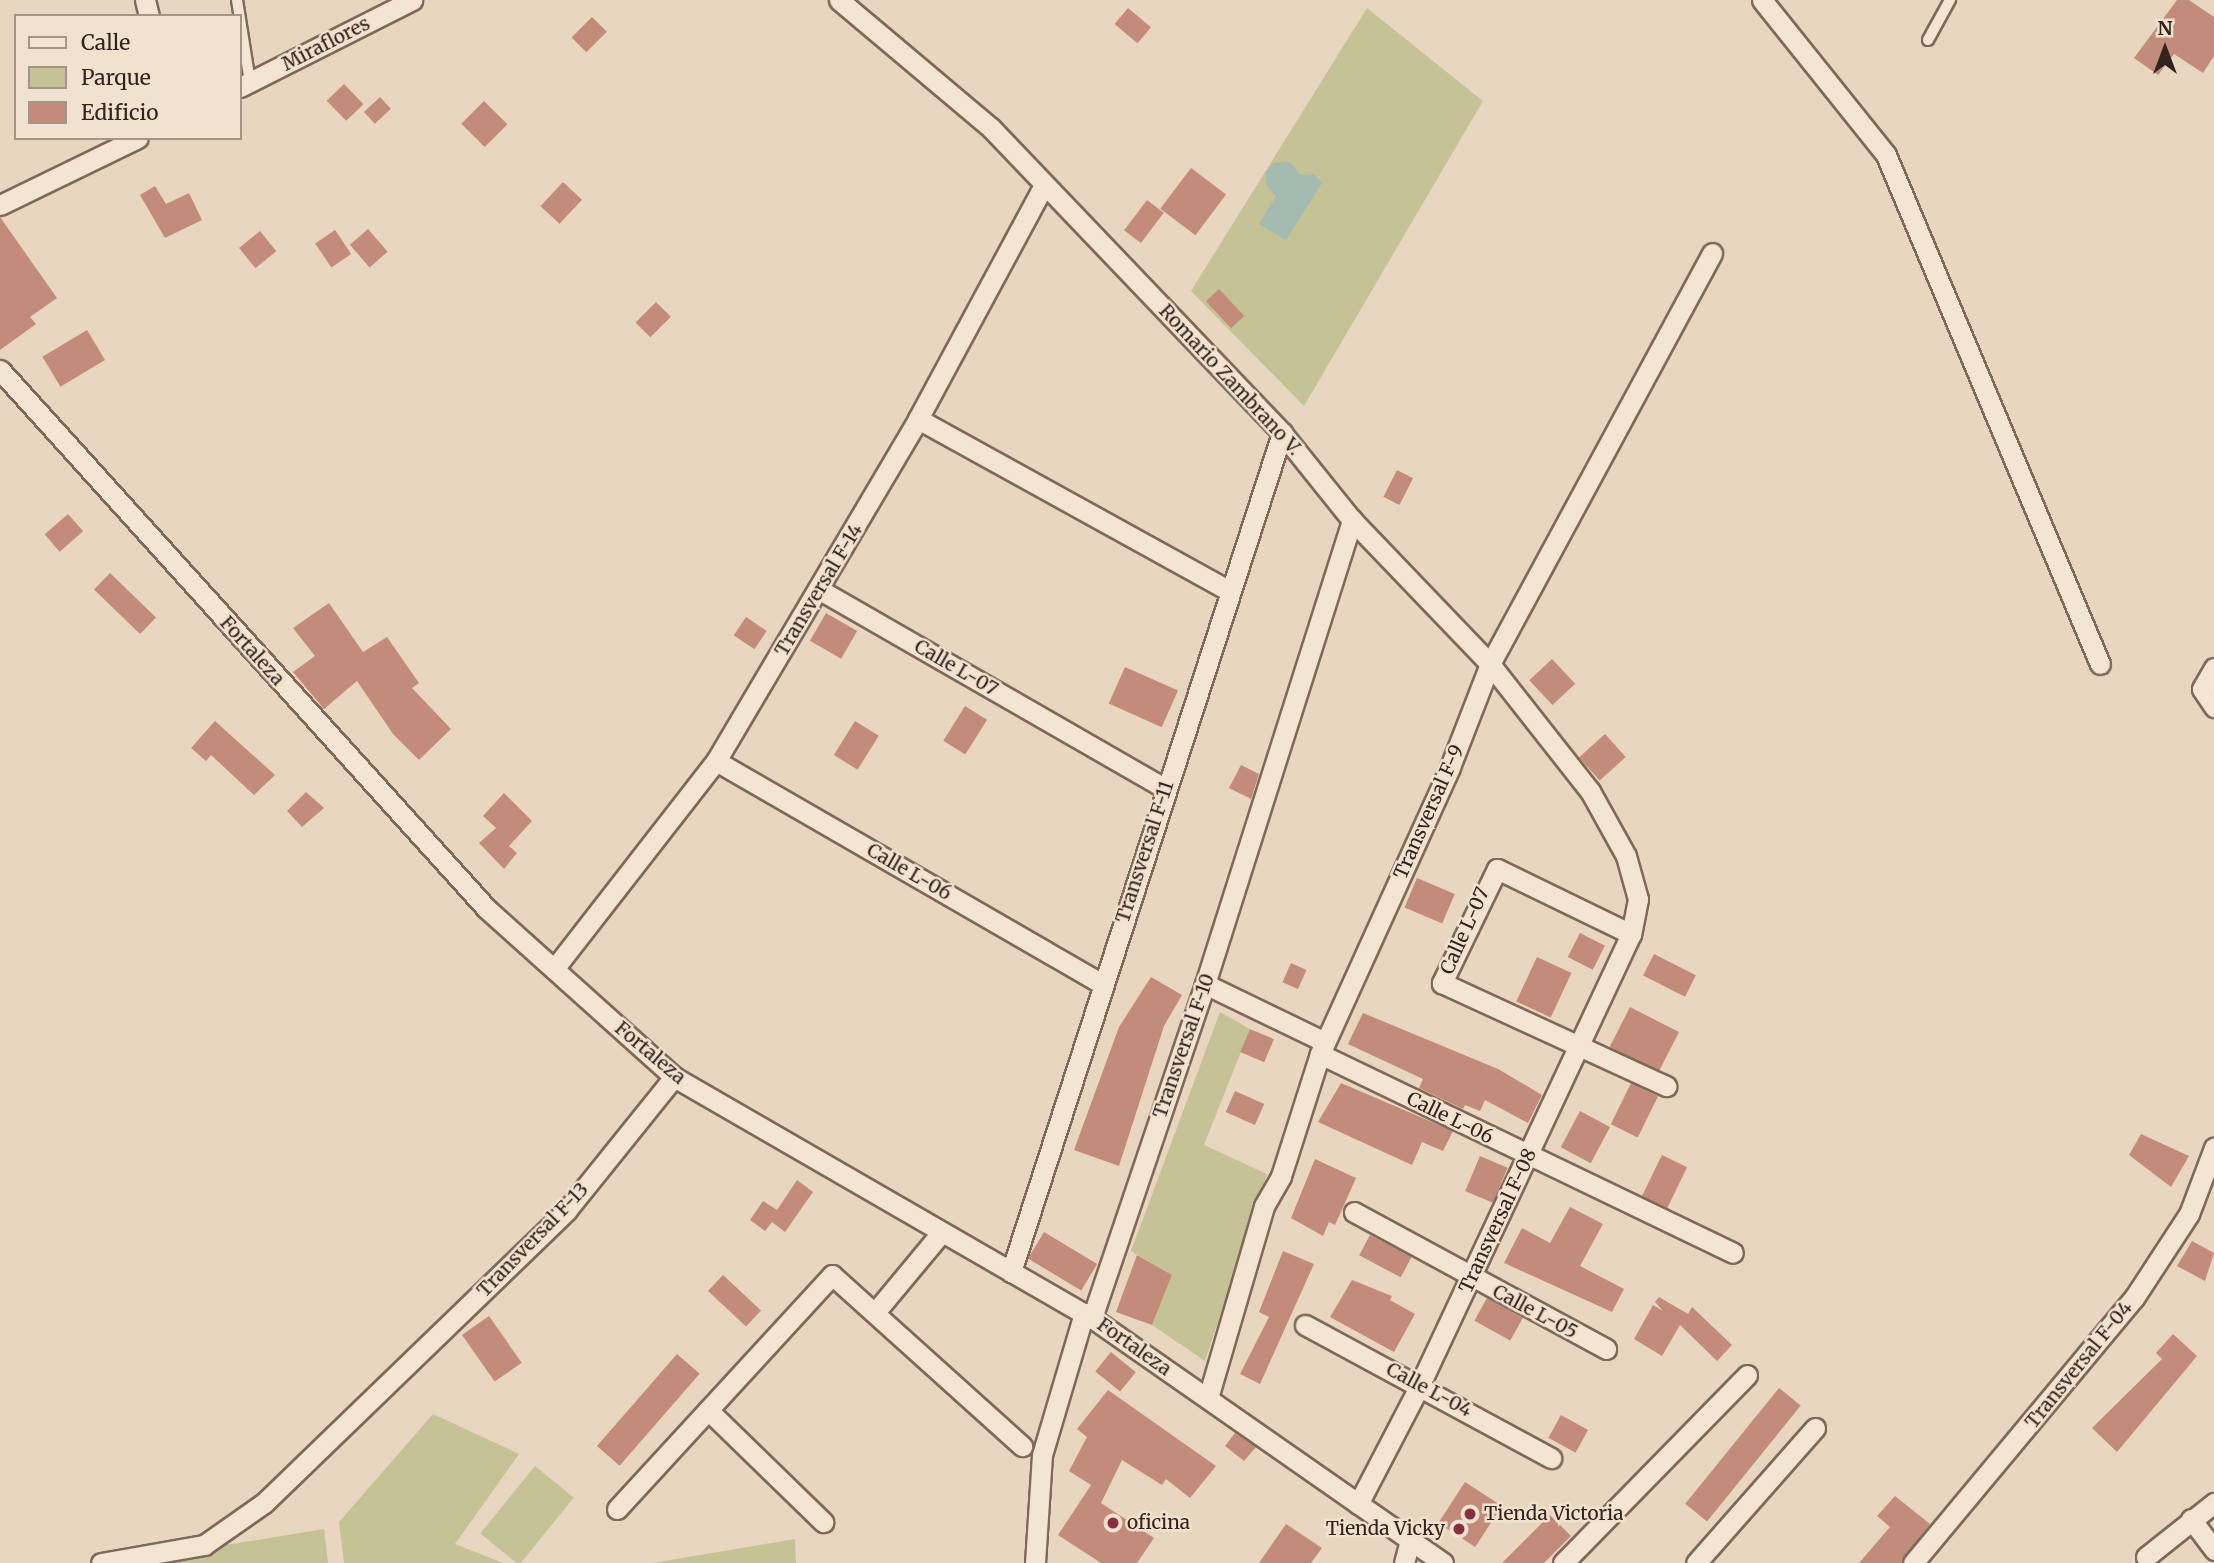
<!DOCTYPE html>
<style>
body{margin:0}
#map{position:relative;width:2214px;height:1563px;overflow:hidden;background:#e9d6c0;font-family:Merriweather,serif}
div>[style]{position:absolute}
[style*='--x']{left:calc(var(--x)*1px);top:calc(var(--y)*1px);width:calc(var(--w)*1px);rotate:calc(var(--a)*1deg)}
.green>*{inset:0;background:#c5c396;transform-origin:0 0}
.water>*{inset:0;background:#a3bbb0}
.building>*{inset:0;background:#c38c7a;transform-origin:0 0}
.roads{filter:drop-shadow(2px 0 #80685a) drop-shadow(-2px 0 #80685a) drop-shadow(0 2px #80685a) drop-shadow(0 -2px #80685a)}
.service>*{height:10px;margin:-5px;padding:0 5px;transform-origin:5px;border-radius:5px;background:#f4e5d2}
.minor>*{height:19px;margin:-9.5px;padding:0 9.5px;transform-origin:9.5px;border-radius:9.5px;background:#f4e5d2}
.dots>*{width:19px;height:19px;translate:-50% -50%;box-sizing:border-box;border:4px solid #f1e1cf;border-radius:50%}
span{translate:-50% -50%;white-space:nowrap;text-align:center;line-height:1.15;-webkit-text-stroke:5px #f1e1cf;paint-order:stroke}
.street-label{font-size:19px;color:#31231d}
.poi-label{font-size:19px;color:#31231d}
.left{translate:0 -50%;text-align:left}
.right{translate:-100% -50%;text-align:right}
.legend{position:absolute;left:14px;top:14px;width:228px;height:126px;box-sizing:border-box;background:#f1e1cf;border:2px solid #a49588;margin:0;padding:9px 12px;list-style:none;font-size:21px;color:#31231d}
.legend li{display:flex;align-items:center;gap:14px;height:35px}
.legend b{width:35px;border:2px solid #a49588}
.north{position:absolute;left:2130px;top:14px;width:70px;height:70px;-webkit-text-stroke:5px #f1e1cf;paint-order:stroke;rotate:0deg;font-size:19px;font-weight:700;line-height:28px;text-align:center;color:#31231d}
.north::after{content:'';display:block;margin:auto;width:24px;height:32px;background:#31231d;clip-path:polygon(50% 0,100% 100%,50% 72%,0 100%)}
</style>
<div id="map">
<div class="green">
<div style="clip-path:polygon(1367px 8px,1483px 101px,1304px 406px,1191px 291px)"></div>
<div style="clip-path:polygon(1220px 1012px,1250px 1029px,1204px 1145px,1267px 1174px,1205px 1361px,1152px 1325px,1172px 1275px,1131px 1251px)"></div>
<div style="clip-path:polygon(433px 1414px,519px 1454px,455px 1544px,503px 1563px,344px 1563px,339px 1522px)"></div>
<div style="left:535px;top:1466px;width:50px;height:87px;rotate:39deg"></div>
<div style="clip-path:polygon(324px 1529px,328px 1563px,116px 1563px)"></div>
<div style="clip-path:polygon(795px 1539px,796px 1563px,652px 1563px)"></div>
</div>
<div class="water">
<div style="clip-path:polygon(1290px 162px,1301px 175px,1314px 174px,1322px 183px,1286px 240px,1259px 224px,1276px 196px,1266px 185px,1266px 172px,1274px 163px)"></div>
</div>
<div class="building">
<div style="clip-path:polygon(2177px 0,2189px 0,2214px 17px,2214px 56px,2203px 73px,2174px 54px,2158px 75px,2134px 58px)"></div>
<div style="left:1128px;top:8px;width:30px;height:21px;rotate:40deg"></div>
<div style="left:592px;top:17px;width:21px;height:29px;rotate:45deg"></div>
<div style="left:344px;top:84px;width:28px;height:24px;rotate:46deg"></div>
<div style="left:380px;top:97px;width:16px;height:22px;rotate:47deg"></div>
<div style="left:484px;top:101px;width:33px;height:32px;rotate:45deg"></div>
<div style="left:1191px;top:168px;width:44px;height:51px;rotate:37deg"></div>
<div style="left:563px;top:182px;width:26px;height:33px;rotate:43deg"></div>
<div style="clip-path:polygon(155px 186px,166px 204px,189px 193px,202px 220px,165px 238px,140px 195px)"></div>
<div style="left:1147px;top:200px;width:21px;height:38px;rotate:37deg"></div>
<div style="clip-path:polygon(0 217px,57px 298px,30px 317px,36px 324px,0 350px)"></div>
<div style="left:368px;top:229px;width:30px;height:24px;rotate:49deg"></div>
<div style="left:335px;top:230px;width:29px;height:24px;rotate:56deg"></div>
<div style="left:260px;top:231px;width:26px;height:27px;rotate:51deg"></div>
<div style="left:1219px;top:289px;width:37px;height:18px;rotate:47deg"></div>
<div style="left:656px;top:302px;width:21px;height:29px;rotate:45deg"></div>
<div style="left:87px;top:330px;width:35px;height:52px;rotate:59deg"></div>
<div style="left:1397px;top:470px;width:18px;height:30px;rotate:27deg"></div>
<div style="left:68px;top:514px;width:23px;height:31px;rotate:49deg"></div>
<div style="left:110px;top:573px;width:64px;height:23px;rotate:44deg"></div>
<div style="clip-path:polygon(329px 603px,363px 652px,387px 637px,419px 683px,412px 688px,451px 729px,419px 760px,393px 734px,357px 681px,324px 709px,293px 672px,315px 656px,293px 628px)"></div>
<div style="left:826px;top:613px;width:36px;height:32px;rotate:30deg"></div>
<div style="left:746px;top:617px;width:25px;height:22px;rotate:34deg"></div>
<div style="left:1552px;top:659px;width:34px;height:31px;rotate:47deg"></div>
<div style="left:1125px;top:667px;width:58px;height:40px;rotate:24deg"></div>
<div style="left:965px;top:706px;width:26px;height:41px;rotate:32deg"></div>
<div style="clip-path:polygon(215px 721px,275px 775px,254px 795px,211px 755px,206px 761px,191px 748px)"></div>
<div style="left:855px;top:721px;width:28px;height:40px;rotate:32deg"></div>
<div style="left:1605px;top:734px;width:31px;height:35px;rotate:48deg"></div>
<div style="clip-path:polygon(1241px 765px,1259px 774px,1251px 799px,1229px 788px)"></div>
<div style="clip-path:polygon(306px 792px,324px 808px,302px 827px,287px 811px)"></div>
<div style="clip-path:polygon(504px 793px,532px 821px,509px 846px,517px 853px,504px 869px,479px 843px,496px 828px,483px 816px)"></div>
<div style="left:1417px;top:878px;width:41px;height:32px;rotate:23deg"></div>
<div style="left:1580px;top:933px;width:28px;height:27px;rotate:27deg"></div>
<div style="left:1654px;top:954px;width:47px;height:24px;rotate:27deg"></div>
<div style="left:1537px;top:957px;width:38px;height:49px;rotate:25deg"></div>
<div style="left:1291px;top:963px;width:17px;height:21px;rotate:24deg"></div>
<div style="clip-path:polygon(1151px 977px,1182px 995px,1164px 1026px,1119px 1166px,1074px 1150px,1119px 1027px)"></div>
<div style="left:1630px;top:1007px;width:55px;height:45px;rotate:27deg"></div>
<div style="clip-path:polygon(1363px 1013px,1498px 1069px,1542px 1095px,1528px 1123px,1485px 1100px,1480px 1111px,1465px 1105px,1463px 1109px,1419px 1088px,1423px 1079px,1348px 1044px)"></div>
<div style="left:1250px;top:1029px;width:26px;height:25px;rotate:23deg"></div>
<div style="clip-path:polygon(1341px 1083px,1453px 1131px,1443px 1151px,1422px 1142px,1412px 1165px,1318px 1122px)"></div>
<div style="left:1631px;top:1083px;width:30px;height:46px;rotate:26deg"></div>
<div style="left:1235px;top:1091px;width:32px;height:23px;rotate:24deg"></div>
<div style="left:1580px;top:1111px;width:34px;height:41px;rotate:28deg"></div>
<div style="clip-path:polygon(2141px 1134px,2189px 1156px,2171px 1187px,2129px 1155px)"></div>
<div style="left:1662px;top:1155px;width:28px;height:46px;rotate:26deg"></div>
<div style="left:1480px;top:1156px;width:30px;height:38px;rotate:23deg"></div>
<div style="clip-path:polygon(1315px 1159px,1356px 1178px,1335px 1225px,1329px 1222px,1323px 1236px,1291px 1218px)"></div>
<div style="clip-path:polygon(797px 1180px,813px 1192px,785px 1232px,772px 1222px,765px 1231px,750px 1220px,763px 1201px,777px 1210px)"></div>
<div style="clip-path:polygon(1570px 1207px,1603px 1224px,1580px 1266px,1624px 1289px,1612px 1312px,1504px 1263px,1522px 1228px,1550px 1243px)"></div>
<div style="left:1044px;top:1232px;width:62px;height:31px;rotate:31deg"></div>
<div style="left:1370px;top:1235px;width:47px;height:23px;rotate:28deg"></div>
<div style="clip-path:polygon(2192px 1241px,2214px 1253px,2205px 1281px,2177px 1266px)"></div>
<div style="clip-path:polygon(1283px 1251px,1314px 1264px,1260px 1384px,1240px 1374px,1269px 1317px,1259px 1312px)"></div>
<div style="clip-path:polygon(1137px 1255px,1172px 1275px,1152px 1325px,1116px 1312px)"></div>
<div style="left:723px;top:1275px;width:52px;height:22px;rotate:43deg"></div>
<div style="clip-path:polygon(1352px 1280px,1392px 1296px,1390px 1300px,1415px 1314px,1394px 1352px,1330px 1317px)"></div>
<div style="clip-path:polygon(1659px 1297px,1688px 1314px,1692px 1307px,1732px 1345px,1717px 1361px,1680px 1325px,1662px 1356px,1634px 1339px,1653px 1305px,1663px 1311px,1655px 1302px)"></div>
<div style="left:1487px;top:1298px;width:41px;height:26px;rotate:29deg"></div>
<div style="left:489px;top:1316px;width:57px;height:33px;rotate:55deg"></div>
<div style="clip-path:polygon(2173px 1334px,2197px 1356px,2117px 1452px,2092px 1428px,2162px 1359px,2156px 1353px)"></div>
<div style="left:1111px;top:1352px;width:32px;height:25px;rotate:39deg"></div>
<div style="left:677px;top:1354px;width:30px;height:122px;rotate:41deg"></div>
<div style="left:1779px;top:1388px;width:28px;height:149px;rotate:39deg"></div>
<div style="clip-path:polygon(1108px 1390px,1216px 1466px,1190px 1498px,1166px 1479px,1162px 1485px,1122px 1460px,1101px 1503px,1154px 1538px,1137px 1563px,1101px 1563px,1058px 1535px,1091px 1485px,1069px 1471px,1087px 1437px,1077px 1429px)"></div>
<div style="left:1561px;top:1415px;width:31px;height:26px;rotate:29deg"></div>
<div style="clip-path:polygon(1235px 1433px,1256px 1447px,1244px 1461px,1225px 1446px)"></div>
<div style="left:1465px;top:1482px;width:44px;height:49px;rotate:33deg"></div>
<div style="clip-path:polygon(1895px 1496px,1930px 1524px,1901px 1563px,1859px 1563px,1890px 1527px,1877px 1516px)"></div>
<div style="clip-path:polygon(1550px 1515px,1571px 1536px,1544px 1563px,1502px 1563px)"></div>
<div style="clip-path:polygon(1286px 1524px,1322px 1548px,1311px 1563px,1259px 1563px)"></div>
</div>
<div class="roads">
<div class="service">
<div style="--x:237;--y:0;--w:83;--a:81"></div>
<div style="--x:1928;--y:40;--w:46;--a:-61.2"></div>
</div>
<div class="minor">
<div style="--x:145;--y:0;--w:16;--a:76"></div>
<div style="--x:839;--y:0;--w:199;--a:40.1"></div>
<div style="--x:991;--y:128;--w:422;--a:46.3"></div>
<div style="--x:1282;--y:433;--w:112;--a:51.2"></div>
<div style="--x:1352;--y:520;--w:199;--a:46.2"></div>
<div style="--x:1490;--y:664;--w:162;--a:51.8"></div>
<div style="--x:1590;--y:791;--w:74;--a:61"></div>
<div style="--x:1626;--y:856;--w:45;--a:74.4"></div>
<div style="--x:1638;--y:899;--w:36;--a:101"></div>
<div style="--x:1631;--y:934;--w:498;--a:115.1"></div>
<div style="--x:1420;--y:1385;--w:134;--a:117.5"></div>
<div style="--x:1762;--y:0;--w:198;--a:51.3"></div>
<div style="--x:1886;--y:155;--w:552;--a:67.2"></div>
<div style="--x:240;--y:87;--w:193;--a:-26.8"></div>
<div style="--x:0;--y:205;--w:153;--a:-25.9"></div>
<div style="--x:0;--y:370;--w:726;--a:47.9"></div>
<div style="--x:487;--y:909;--w:251;--a:41.9"></div>
<div style="--x:674;--y:1077;--w:482;--a:30"></div>
<div style="--x:1092;--y:1318;--w:428;--a:34.9"></div>
<div style="--x:918;--y:419;--w:356;--a:28.9"></div>
<div style="--x:820;--y:590;--w:398;--a:29.9"></div>
<div style="--x:2214;--y:668;--w:24;--a:120"></div>
<div style="--x:2202;--y:689;--w:22;--a:56"></div>
<div style="--x:716;--y:761;--w:446;--a:30"></div>
<div style="--x:1631;--y:934;--w:149;--a:-154.1"></div>
<div style="--x:1497;--y:869;--w:127;--a:115.8"></div>
<div style="--x:1442;--y:983;--w:247;--a:24.7"></div>
<div style="--x:554;--y:969;--w:264;--a:-52.1"></div>
<div style="--x:716;--y:761;--w:397;--a:-59.4"></div>
<div style="--x:918;--y:419;--w:266;--a:-61.7"></div>
<div style="--x:1205;--y:984;--w:133;--a:25.8"></div>
<div style="--x:1320;--y:1054;--w:458;--a:25.7"></div>
<div style="--x:1354;--y:1212;--w:287;--a:28.5"></div>
<div style="--x:1011;--y:1272;--w:882;--a:-72.1"></div>
<div style="--x:877;--y:1310;--w:100;--a:-50.3"></div>
<div style="--x:1305;--y:1325;--w:280;--a:28.4"></div>
<div style="--x:1208;--y:1398;--w:200;--a:-73.7"></div>
<div style="--x:1264;--y:1206;--w:34;--a:-60"></div>
<div style="--x:1281;--y:1176;--w:128;--a:-72.3"></div>
<div style="--x:1320;--y:1054;--w:315;--a:-65.6"></div>
<div style="--x:1450;--y:767;--w:110;--a:-68.8"></div>
<div style="--x:1490;--y:664;--w:467;--a:-61.6"></div>
<div style="--x:708;--y:1410;--w:161;--a:44.2"></div>
<div style="--x:617;--y:1509;--w:318;--a:-47.4"></div>
<div style="--x:832;--y:1275;--w:256;--a:42"></div>
<div style="--x:2191;--y:1519;--w:39;--a:53"></div>
<div style="--x:2146;--y:1557;--w:87;--a:-38.5"></div>
<div style="--x:101;--y:1563;--w:105;--a:-9.9"></div>
<div style="--x:204;--y:1545;--w:73;--a:-35"></div>
<div style="--x:264;--y:1503;--w:421;--a:-44"></div>
<div style="--x:567;--y:1210;--w:171;--a:-51.2"></div>
<div style="--x:1035;--y:1563;--w:108;--a:-86.3"></div>
<div style="--x:1042;--y:1455;--w:148;--a:-73.5"></div>
<div style="--x:1084;--y:1313;--w:9;--a:32"></div>
<div style="--x:1092;--y:1318;--w:353;--a:-71.3"></div>
<div style="--x:1205;--y:984;--w:487;--a:-72.4"></div>
<div style="--x:1404;--y:1563;--w:23;--a:-75"></div>
<div style="--x:1563;--y:1563;--w:263;--a:-45.6"></div>
<div style="--x:1696;--y:1563;--w:180;--a:-48.6"></div>
<div style="--x:1913;--y:1563;--w:345;--a:-50.2"></div>
<div style="--x:2134;--y:1298;--w:100;--a:-56.8"></div>
<div style="--x:2189;--y:1214;--w:71;--a:-69.3"></div>
</div>
</div>
<div class="dots">
<div style="left:1470px;top:1514px;background:#893040"></div>
<div style="left:1113px;top:1523px;background:#893040"></div>
<div style="left:1459px;top:1529px;background:#893040"></div>
</div>
<div class="street-label">
<span style="left:326px;top:44px;rotate:-27deg">Miraflores</span>
<span style="left:1230px;top:380px;rotate:47deg">Romario Zambrano V.</span>
<span style="left:819px;top:590px;rotate:-59deg">Transversal F-14</span>
<span style="left:252px;top:651px;rotate:48deg">Fortaleza</span>
<span style="left:956px;top:668px;rotate:30deg">Calle L-07</span>
<span style="left:1429px;top:812px;rotate:-66deg">Transversal F-9</span>
<span style="left:1145px;top:852px;rotate:-72deg">Transversal F-11</span>
<span style="left:909px;top:872px;rotate:30deg">Calle L-06</span>
<span style="left:1465px;top:931px;rotate:-66deg">Calle L-07</span>
<span style="left:1184px;top:1046px;rotate:-71deg">Transversal F-10</span>
<span style="left:650px;top:1053px;rotate:40deg">Fortaleza</span>
<span style="left:1450px;top:1118px;rotate:26deg">Calle L-06</span>
<span style="left:1498px;top:1221px;rotate:-65deg">Transversal F-08</span>
<span style="left:533px;top:1240px;rotate:-46deg">Transversal F-13</span>
<span style="left:1535px;top:1312px;rotate:28deg">Calle L-05</span>
<span style="left:1134px;top:1347px;rotate:35deg">Fortaleza</span>
<span style="left:2079px;top:1365px;rotate:-51deg">Transversal F-04</span>
<span style="left:1429px;top:1390px;rotate:28deg">Calle L-04</span>
</div>
<div class="poi-label">
<span class="left" style="left:1484px;top:1514px">Tienda Victoria</span>
<span class="left" style="left:1127px;top:1523px">oficina</span>
<span class="right" style="left:1445px;top:1529px">Tienda Vicky</span>
</div>
<ul class="legend">
<li><b style="height:9px;background:#f4e5d2"></b>Calle</li>
<li><b style="height:19px;background:#c5c396"></b>Parque</li>
<li><b style="height:19px;background:#c38c7a"></b>Edificio</li>
</ul>
<div class="north">N</div>
</div>
